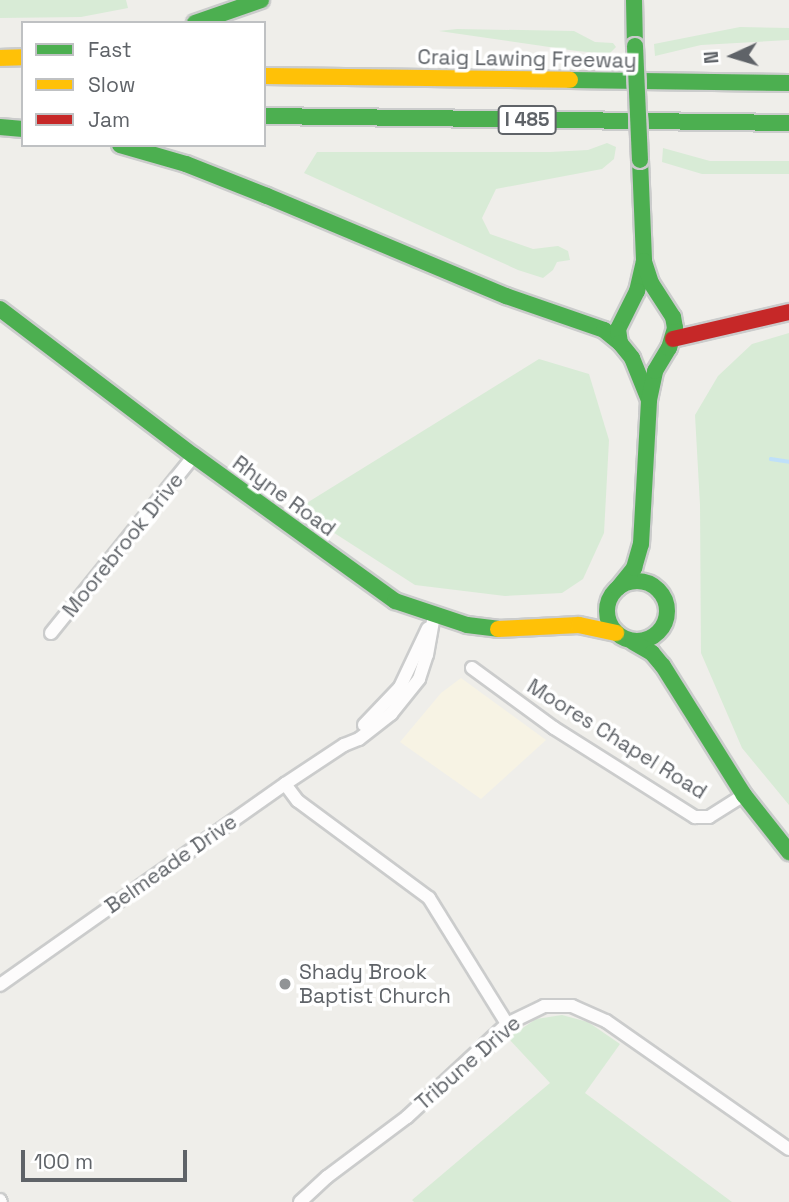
<!DOCTYPE html>
<style>
body{margin:0}
#map{position:relative;width:789px;height:1202px;overflow:hidden;background:#efeeea;font-family:"Space Grotesk",sans-serif}
div>[style]{position:absolute}
[style*='--x']{left:calc(var(--x)*1px);top:calc(var(--y)*1px);width:calc(var(--w)*1px);rotate:calc(var(--a)*1deg)}
.commercial>*{inset:0;background:#f7f3e4}
.green>*{inset:0;background:#d8ebd6}
.stream>*{height:3.5px;margin:-1.75px;padding:0 1.75px;transform-origin:1.75px;border-radius:1.75px;background:#bfe0f9}
.roads{filter:drop-shadow(2px 0 #cbcccc) drop-shadow(-2px 0 #cbcccc) drop-shadow(0 2px #cbcccc) drop-shadow(0 -2px #cbcccc)}
.street>*{height:12px;margin:-6px;padding:0 6px;transform-origin:6px;border-radius:6px;background:#fdfcfc}
.fast>*{height:16px;margin:-8px;padding:0 8px;transform-origin:8px;border-radius:8px;background:#4caf50}
.fast>.ring{margin:-8px;padding:0;box-sizing:content-box;background:none;border:16px solid #4caf50;border-radius:50%}
.slow>*{height:16px;margin:-8px;padding:0 8px;transform-origin:8px;border-radius:8px;background:#ffc107}
.jam>*{height:16px;margin:-8px;padding:0 8px;transform-origin:8px;border-radius:8px;background:#c62828}
.bridges{filter:drop-shadow(2px 0 #cacacb) drop-shadow(-2px 0 #cacacb) drop-shadow(0 2px #cacacb) drop-shadow(0 -2px #cacacb)}
.fast-bridge>*{height:16px;margin:-8px;padding:0 8px;transform-origin:8px;border-radius:8px;background:#4caf50}
.dots>*{width:19px;height:19px;translate:-50% -50%;box-sizing:border-box;border:4px solid #fff;border-radius:50%}
span{translate:-50% -50%;white-space:nowrap;text-align:center;line-height:1.15;-webkit-text-stroke:7px #fff;paint-order:stroke}
.shield-label span{padding:2px 5px;background:#fff;border:2px solid;border-radius:5px;-webkit-text-stroke-width:0}
.shield-label{font-size:19px;color:#5f6368;font-weight:700}
.street-label{font-size:21px;color:#5f6368}
.poi-label{font-size:21px;color:#5f6368}
.left{translate:0 -50%;text-align:left}
.legend{position:absolute;left:21px;top:21px;width:245px;height:126px;box-sizing:border-box;background:#fff;border:2px solid #bfc1c3;margin:0;padding:9px 12px;list-style:none;font-size:21px;color:#5f6368}
.legend li{display:flex;align-items:center;gap:14px;height:35px}
.legend b{width:35px;border:2px solid #bfc1c3}
.north{position:absolute;left:698px;top:21px;width:70px;height:70px;-webkit-text-stroke:5px #fff;paint-order:stroke;rotate:266deg;font-size:19px;font-weight:700;line-height:28px;text-align:center;color:#5f6368}
.north::after{content:'';display:block;margin:auto;width:24px;height:32px;background:#5f6368;clip-path:polygon(50% 0,100% 100%,50% 72%,0 100%)}
.scale{position:absolute;left:21px;top:1150px;width:166px;height:32px;box-sizing:border-box;border:4px solid #5f6368;border-top:0;padding-left:9px;font-size:21px;line-height:24px;white-space:nowrap;color:#5f6368;-webkit-text-stroke:5px #fff;paint-order:stroke}
</style>
<div id="map">
<div class="commercial">
<div style="clip-path:polygon(461px 678px,546px 740px,481px 799px,400px 742px,441px 693px)"></div>
</div>
<div class="green">
<div style="clip-path:polygon(0 0,126px 0,128px 8px,81px 17px,0 18px)"></div>
<div style="clip-path:polygon(740px 27px,789px 28px,789px 40px,701px 45px,655px 56px,654px 44px)"></div>
<div style="clip-path:polygon(457px 29px,574px 31px,595px 42px,613px 43px,616px 47px,609px 54px,577px 51px,439px 31px)"></div>
<div style="clip-path:polygon(607px 143px,616px 147px,614px 159px,602px 169px,496px 189px,482px 218px,490px 234px,533px 249px,558px 246px,568px 251px,570px 260px,557px 262px,553px 270px,543px 278px,518px 270px,304px 173px,317px 152px,550px 152px,588px 150px)"></div>
<div style="clip-path:polygon(663px 148px,710px 161px,789px 161px,789px 174px,702px 174px,662px 162px)"></div>
<div style="clip-path:polygon(789px 333px,789px 805px,742px 748px,701px 653px,700px 505px,695px 415px,718px 376px,752px 344px)"></div>
<div style="clip-path:polygon(539px 359px,589px 374px,609px 440px,604px 533px,583px 579px,562px 593px,505px 596px,415px 585px,297px 509px)"></div>
<div style="clip-path:polygon(562px 1015px,588px 1022px,620px 1044px,585px 1093px,732px 1202px,414px 1202px,412px 1200px,550px 1083px,508px 1038px,536px 1019px)"></div>
</div>
<div class="stream">
<div style="--x:771;--y:459;--w:18;--a:9"></div>
</div>
<div class="roads">
<div class="street">
<div style="--x:51;--y:633;--w:228;--a:-51.1"></div>
<div style="--x:472;--y:668;--w:102;--a:36.2"></div>
<div style="--x:554;--y:728;--w:167;--a:32.3"></div>
<div style="--x:695;--y:817;--w:14;--a:0"></div>
<div style="--x:709;--y:817;--w:41;--a:-32.2"></div>
<div style="--x:364;--y:725;--w:52;--a:-46.5"></div>
<div style="--x:400;--y:687;--w:65;--a:-64.6"></div>
<div style="--x:285;--y:784;--w:21;--a:53"></div>
<div style="--x:298;--y:801;--w:163;--a:36.5"></div>
<div style="--x:429;--y:898;--w:148;--a:58.2"></div>
<div style="--x:0;--y:985;--w:349;--a:-35.2"></div>
<div style="--x:285;--y:784;--w:71;--a:-33.5"></div>
<div style="--x:344;--y:745;--w:16;--a:-22"></div>
<div style="--x:359;--y:739;--w:41;--a:-38"></div>
<div style="--x:391;--y:714;--w:45;--a:-51.3"></div>
<div style="--x:419;--y:679;--w:25;--a:-72"></div>
<div style="--x:427;--y:655;--w:39;--a:-80"></div>
<div style="--x:0;--y:1200;--w:2;--a:63"></div>
<div style="--x:300;--y:1202;--w:37;--a:-43"></div>
<div style="--x:327;--y:1177;--w:100;--a:-36.9"></div>
<div style="--x:407;--y:1117;--w:137;--a:-42.9"></div>
<div style="--x:507;--y:1024;--w:41;--a:-25.9"></div>
<div style="--x:544;--y:1006;--w:28;--a:0"></div>
<div style="--x:572;--y:1006;--w:37;--a:24"></div>
<div style="--x:606;--y:1021;--w:223;--a:35"></div>
</div>
<div class="fast">
<div style="--x:634;--y:0;--w:46;--a:88.8"></div>
<div style="--x:195;--y:23;--w:70;--a:-19.2"></div>
<div style="--x:570;--y:80;--w:219;--a:0.8"></div>
<div style="--x:264;--y:116;--w:525;--a:0.76"></div>
<div style="--x:0;--y:127;--w:23;--a:5"></div>
<div style="--x:120;--y:145;--w:69;--a:16.1"></div>
<div style="--x:186;--y:164;--w:87;--a:21.6"></div>
<div style="--x:267;--y:196;--w:259;--a:22.7"></div>
<div style="--x:506;--y:296;--w:104;--a:19.1"></div>
<div style="--x:604;--y:330;--w:21;--a:39"></div>
<div style="--x:640;--y:160;--w:101;--a:87.7"></div>
<div style="--x:644;--y:261;--w:31;--a:103"></div>
<div style="--x:637;--y:291;--w:42;--a:116.6"></div>
<div style="--x:618;--y:329;--w:14;--a:82"></div>
<div style="--x:620;--y:343;--w:19;--a:51"></div>
<div style="--x:632;--y:358;--w:45;--a:68"></div>
<div style="--x:0;--y:309;--w:243;--a:37.2"></div>
<div style="--x:194;--y:456;--w:248;--a:35.8"></div>
<div style="--x:395;--y:601;--w:76;--a:18.4"></div>
<div style="--x:467;--y:625;--w:31;--a:7"></div>
<div class="ring" style="left:607px;top:581px;width:44px;height:44px"></div>
<div style="--x:618;--y:588;--w:26;--a:-51"></div>
<div style="--x:634;--y:568;--w:25;--a:-74"></div>
<div style="--x:641;--y:544;--w:144;--a:-86.8"></div>
<div style="--x:649;--y:400;--w:30;--a:-78"></div>
<div style="--x:655;--y:371;--w:27;--a:-59"></div>
<div style="--x:669;--y:348;--w:21;--a:-73"></div>
<div style="--x:675;--y:328;--w:11;--a:-100"></div>
<div style="--x:673;--y:317;--w:40;--a:-122.9"></div>
<div style="--x:651;--y:283;--w:23;--a:-108"></div>
<div style="--x:633;--y:642;--w:22;--a:30"></div>
<div style="--x:652;--y:653;--w:17;--a:50"></div>
<div style="--x:663;--y:666;--w:152;--a:57.9"></div>
<div style="--x:744;--y:795;--w:73;--a:51.7"></div>
</div>
<div class="slow">
<div style="--x:0;--y:58;--w:23;--a:-2"></div>
<div style="--x:264;--y:76;--w:306;--a:0.7"></div>
<div style="--x:498;--y:629;--w:81;--a:-2.8"></div>
<div style="--x:579;--y:625;--w:38;--a:12"></div>
</div>
<div class="jam">
<div style="--x:673;--y:339;--w:119;--a:-13.1"></div>
</div>
</div>
<div class="bridges">
<div class="fast-bridge">
<div style="--x:635;--y:46;--w:114;--a:87.5"></div>
</div>
</div>
<div class="dots">
<div style="left:285px;top:984px;background:#919496"></div>
</div>
<div class="shield-label">
<span style="left:527px;top:120px">I 485</span>
</div>
<div class="street-label">
<span style="left:527px;top:59px;rotate:1deg">Craig Lawing Freeway</span>
<span style="left:284px;top:496px;rotate:36deg">Rhyne Road</span>
<span style="left:123px;top:545px;rotate:-51deg">Moorebrook Drive</span>
<span style="left:617px;top:739px;rotate:32deg">Moores Chapel Road</span>
<span style="left:171px;top:864px;rotate:-35deg">Belmeade Drive</span>
<span style="left:468px;top:1063px;rotate:-41deg">Tribune Drive</span>
</div>
<div class="poi-label">
<span class="left" style="left:299px;top:984px">Shady Brook<br>Baptist Church</span>
</div>
<ul class="legend">
<li><b style="height:9px;background:#4caf50"></b>Fast</li>
<li><b style="height:9px;background:#ffc107"></b>Slow</li>
<li><b style="height:9px;background:#c62828"></b>Jam</li>
</ul>
<div class="north">N</div>
<div class="scale">100 m</div>
</div>
